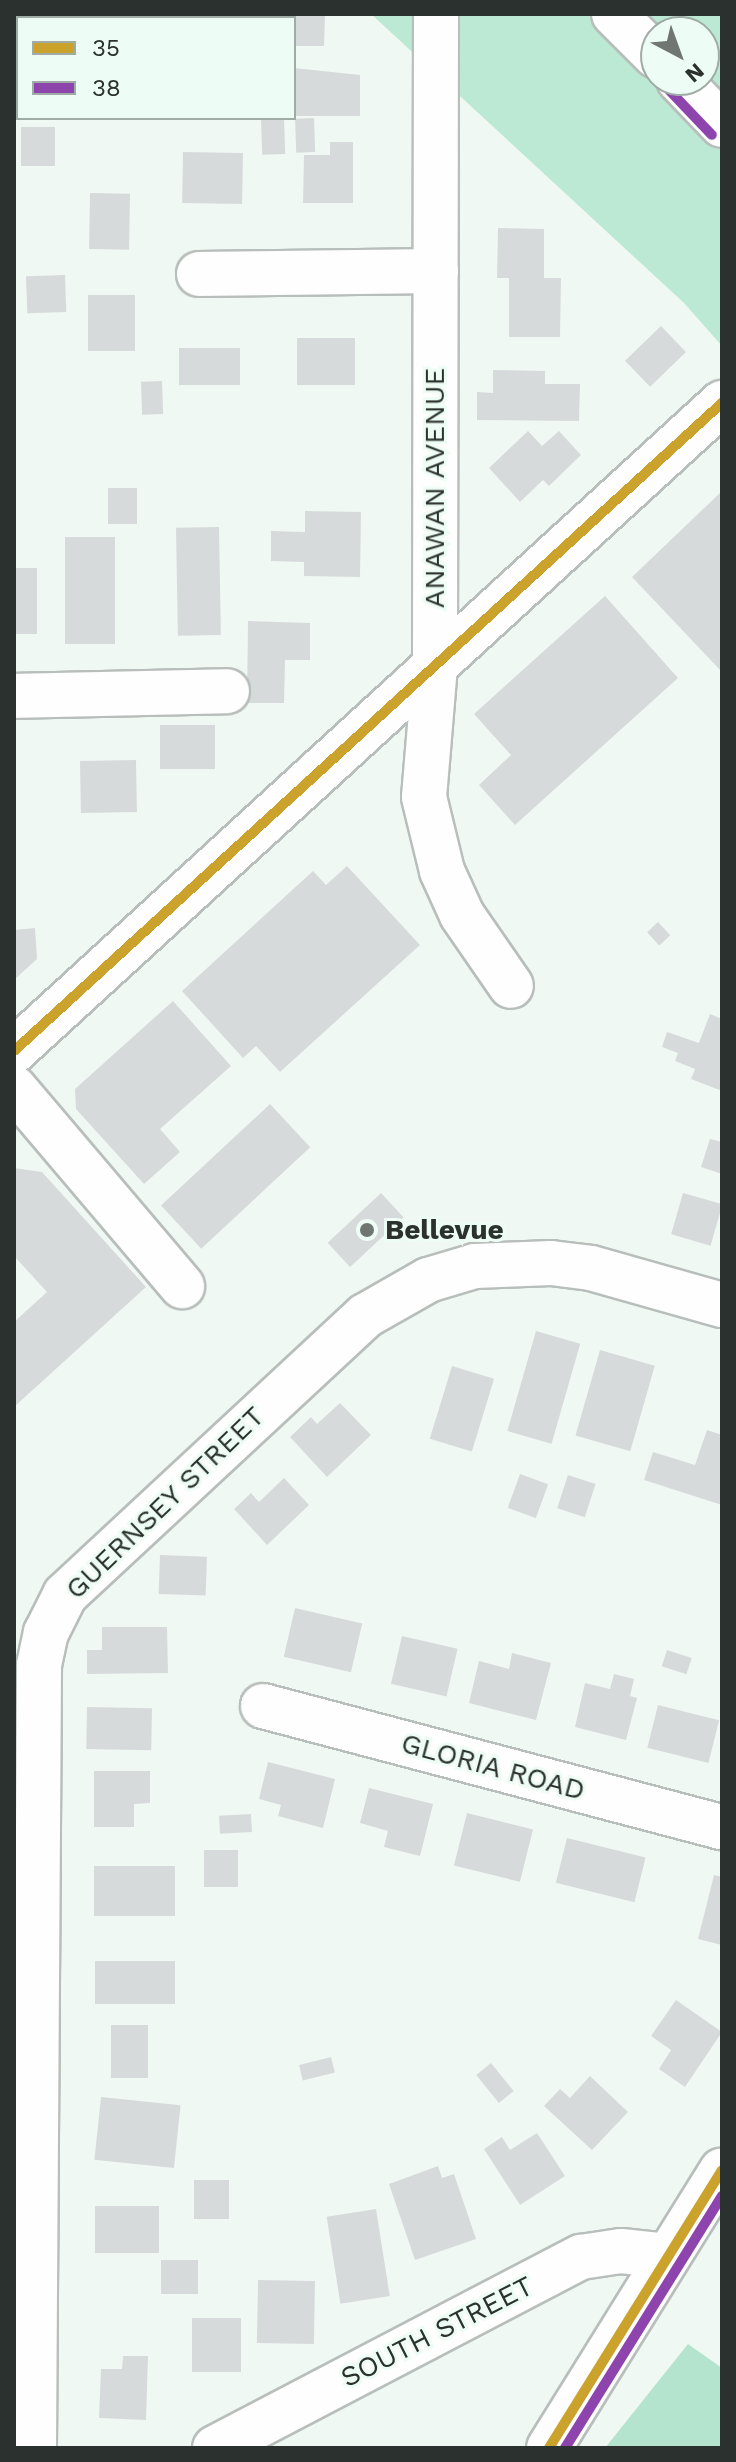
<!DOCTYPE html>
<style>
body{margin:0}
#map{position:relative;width:736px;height:2462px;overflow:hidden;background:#f0f8f4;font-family:"Work Sans",sans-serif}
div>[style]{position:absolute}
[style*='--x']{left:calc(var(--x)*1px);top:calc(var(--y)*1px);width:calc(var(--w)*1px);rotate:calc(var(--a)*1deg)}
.green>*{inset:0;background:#bce9d4}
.forest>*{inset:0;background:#b5e4ce}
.building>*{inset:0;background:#d7dadb;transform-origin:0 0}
.roads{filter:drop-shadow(2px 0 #b8bebb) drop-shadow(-2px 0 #b8bebb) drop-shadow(0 2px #b8bebb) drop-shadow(0 -2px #b8bebb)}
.minor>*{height:44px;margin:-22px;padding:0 22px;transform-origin:22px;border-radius:22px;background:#fdfefd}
.major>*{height:44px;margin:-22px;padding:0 22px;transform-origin:22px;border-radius:22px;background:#fdfefd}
.bus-1>*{height:10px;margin:-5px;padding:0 5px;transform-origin:5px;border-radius:5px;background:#caa22c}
.bus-2>*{height:10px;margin:-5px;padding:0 5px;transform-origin:5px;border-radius:5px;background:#8e44ad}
.dots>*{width:22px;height:22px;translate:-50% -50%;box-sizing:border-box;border:4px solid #edfcf4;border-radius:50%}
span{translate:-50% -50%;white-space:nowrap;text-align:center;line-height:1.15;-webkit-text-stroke:6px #edfcf4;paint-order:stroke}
.street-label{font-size:28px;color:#2b312e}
.poi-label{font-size:28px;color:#2b312e;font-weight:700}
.left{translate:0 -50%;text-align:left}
.frame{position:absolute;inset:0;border:16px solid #2b312e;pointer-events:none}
.legend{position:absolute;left:16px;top:16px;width:280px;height:104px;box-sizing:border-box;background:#edfcf4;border:2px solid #9faba5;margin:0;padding:10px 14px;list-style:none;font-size:24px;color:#2b312e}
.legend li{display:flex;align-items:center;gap:16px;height:40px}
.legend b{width:40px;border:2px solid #9faba5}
.north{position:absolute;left:640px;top:16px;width:80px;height:80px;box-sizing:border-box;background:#edfcf4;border:2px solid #9faba5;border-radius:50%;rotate:139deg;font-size:22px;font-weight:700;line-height:32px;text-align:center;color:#2b312e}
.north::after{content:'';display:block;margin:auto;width:28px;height:36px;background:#707773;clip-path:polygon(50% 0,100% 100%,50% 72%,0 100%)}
</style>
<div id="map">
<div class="green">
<div style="clip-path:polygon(evenodd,371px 14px,722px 14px,722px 346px,684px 303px,371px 14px,656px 32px,704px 32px,704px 80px,656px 80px,656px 32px)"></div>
</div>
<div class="forest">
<div style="clip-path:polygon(688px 2344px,722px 2368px,722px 2448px,605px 2448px)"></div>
</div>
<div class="building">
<div style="left:91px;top:14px;width:44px;height:4px"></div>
<div style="left:171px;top:14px;width:51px;height:4px"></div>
<div style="clip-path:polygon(259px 14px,325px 14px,324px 46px,294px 46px,294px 18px)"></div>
<div style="clip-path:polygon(294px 68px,360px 75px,360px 116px,294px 116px)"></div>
<div style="left:314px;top:118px;width:34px;height:19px;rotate:88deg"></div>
<div style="left:284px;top:119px;width:35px;height:23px;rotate:88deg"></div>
<div style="left:21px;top:127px;width:34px;height:39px"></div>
<div style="clip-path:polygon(330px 142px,353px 142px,353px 203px,303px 203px,304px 155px,330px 155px)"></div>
<div style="left:183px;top:152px;width:60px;height:51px;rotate:1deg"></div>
<div style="left:90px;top:193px;width:40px;height:56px;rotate:1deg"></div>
<div style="clip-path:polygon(498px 228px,544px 229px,544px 278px,561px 278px,560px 337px,509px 337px,509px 278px,497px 278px)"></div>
<div style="left:65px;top:275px;width:37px;height:39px;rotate:88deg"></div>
<div style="left:88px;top:295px;width:47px;height:56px"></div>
<div style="left:661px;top:326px;width:36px;height:50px;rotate:46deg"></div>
<div style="left:297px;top:338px;width:58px;height:47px"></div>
<div style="left:179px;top:348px;width:61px;height:37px"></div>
<div style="clip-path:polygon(493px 370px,545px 371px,545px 384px,580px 384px,579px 421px,477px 420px,477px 392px,493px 393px)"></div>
<div style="left:162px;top:381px;width:33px;height:21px;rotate:88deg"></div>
<div style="clip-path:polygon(528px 431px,542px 446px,559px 431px,581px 455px,549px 486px,543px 480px,520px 502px,489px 468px)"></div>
<div style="left:108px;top:488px;width:29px;height:36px"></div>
<div style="clip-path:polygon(722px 491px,722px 672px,632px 577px)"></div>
<div style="clip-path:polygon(305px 511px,361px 512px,360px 577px,304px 576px,304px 562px,271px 561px,271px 531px,305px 532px)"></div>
<div style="left:219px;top:527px;width:108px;height:43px;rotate:89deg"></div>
<div style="left:65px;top:537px;width:50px;height:107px"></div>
<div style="left:37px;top:568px;width:66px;height:23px;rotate:90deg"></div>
<div style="clip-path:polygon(605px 596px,678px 678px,515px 825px,479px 785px,511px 755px,474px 714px)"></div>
<div style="clip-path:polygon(248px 621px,310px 623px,310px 660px,285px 660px,284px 703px,247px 703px)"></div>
<div style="left:160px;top:725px;width:55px;height:44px"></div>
<div style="left:136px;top:760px;width:52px;height:56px;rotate:89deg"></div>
<div style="clip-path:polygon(347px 866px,420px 945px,280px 1072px,256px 1046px,243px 1058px,182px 991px,313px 871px,326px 885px)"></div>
<div style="left:658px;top:922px;width:18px;height:15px;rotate:47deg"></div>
<div style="clip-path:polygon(35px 928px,37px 959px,14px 980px,14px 930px)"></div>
<div style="clip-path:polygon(173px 1001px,231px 1066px,160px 1129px,180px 1152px,144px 1184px,76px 1109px,75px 1089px)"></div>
<div style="clip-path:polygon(710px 1014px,722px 1019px,722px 1091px,691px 1079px,695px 1069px,675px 1061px,678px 1053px,662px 1047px,667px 1032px,699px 1043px)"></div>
<div style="left:270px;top:1104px;width:59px;height:149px;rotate:47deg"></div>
<div style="clip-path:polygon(710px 1139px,722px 1142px,722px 1174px,701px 1167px)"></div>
<div style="clip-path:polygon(14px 1168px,42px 1172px,146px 1287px,14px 1407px,14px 1322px,47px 1292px,14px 1256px)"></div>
<div style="left:381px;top:1193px;width:33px;height:73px;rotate:47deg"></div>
<div style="left:683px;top:1193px;width:41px;height:43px;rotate:16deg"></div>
<div style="left:536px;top:1331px;width:46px;height:104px;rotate:16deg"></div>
<div style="left:600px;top:1350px;width:57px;height:89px;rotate:16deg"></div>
<div style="left:452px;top:1366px;width:44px;height:76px;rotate:17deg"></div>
<div style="clip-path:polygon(340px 1403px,371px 1435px,327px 1477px,290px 1437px,311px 1417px,317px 1424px)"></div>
<div style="clip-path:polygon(707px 1430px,722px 1435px,722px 1505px,644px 1480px,653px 1452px,695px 1465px)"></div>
<div style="left:520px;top:1474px;width:30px;height:36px;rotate:20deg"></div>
<div style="left:568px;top:1475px;width:29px;height:35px;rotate:18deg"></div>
<div style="clip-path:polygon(284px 1478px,309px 1505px,267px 1545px,234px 1509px,251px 1493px,259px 1502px)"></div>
<div style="left:160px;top:1555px;width:47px;height:39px;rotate:2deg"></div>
<div style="left:295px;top:1608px;width:69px;height:50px;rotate:13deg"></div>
<div style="clip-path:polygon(102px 1627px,167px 1627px,168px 1673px,87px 1674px,87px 1650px,102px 1650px)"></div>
<div style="left:402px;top:1636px;width:57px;height:49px;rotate:13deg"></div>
<div style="left:667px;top:1650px;width:26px;height:17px;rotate:18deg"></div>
<div style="clip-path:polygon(512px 1653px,551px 1663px,536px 1720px,469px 1703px,479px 1661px,509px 1669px)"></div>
<div style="clip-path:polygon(614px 1674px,634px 1679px,630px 1696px,637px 1698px,626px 1740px,575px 1727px,585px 1683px,610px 1689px)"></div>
<div style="left:658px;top:1705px;width:63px;height:44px;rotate:14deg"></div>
<div style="left:87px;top:1707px;width:65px;height:42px;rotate:1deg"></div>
<div style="clip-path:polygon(268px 1762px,335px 1779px,323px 1828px,278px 1816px,281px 1805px,259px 1799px)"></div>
<div style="clip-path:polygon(94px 1771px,150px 1771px,150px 1803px,134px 1804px,134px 1827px,94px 1827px)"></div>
<div style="clip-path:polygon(369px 1788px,433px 1804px,420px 1856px,384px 1847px,388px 1831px,360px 1823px)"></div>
<div style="left:467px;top:1813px;width:68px;height:54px;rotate:14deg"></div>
<div style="left:251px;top:1814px;width:18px;height:32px;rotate:87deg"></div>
<div style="left:567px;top:1838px;width:81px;height:46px;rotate:14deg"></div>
<div style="left:204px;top:1850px;width:34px;height:37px"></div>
<div style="left:94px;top:1866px;width:81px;height:50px"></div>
<div style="clip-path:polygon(714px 1875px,722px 1877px,722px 1945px,698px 1939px)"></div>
<div style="left:95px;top:1961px;width:80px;height:43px"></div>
<div style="clip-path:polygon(676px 2000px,722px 2032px,685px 2087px,659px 2069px,671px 2050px,651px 2036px)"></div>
<div style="left:111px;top:2025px;width:37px;height:53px"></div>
<div style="left:331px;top:2057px;width:16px;height:33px;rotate:76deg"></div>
<div style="left:491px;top:2063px;width:36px;height:19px;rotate:51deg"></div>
<div style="clip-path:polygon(590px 2076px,628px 2112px,592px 2150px,544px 2106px,560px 2089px,570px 2098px)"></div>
<div style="left:101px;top:2097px;width:80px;height:63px;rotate:6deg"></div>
<div style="clip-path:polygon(537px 2133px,565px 2176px,520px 2205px,484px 2149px,502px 2137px,510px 2150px)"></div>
<div style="clip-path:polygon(438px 2166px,442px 2178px,454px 2174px,476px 2239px,415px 2260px,389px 2184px)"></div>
<div style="left:229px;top:2180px;width:39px;height:35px;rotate:90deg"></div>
<div style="left:95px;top:2206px;width:64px;height:47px"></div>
<div style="left:376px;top:2209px;width:88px;height:50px;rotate:81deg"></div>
<div style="left:198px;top:2260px;width:34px;height:37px;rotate:90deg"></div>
<div style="left:258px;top:2280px;width:57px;height:63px;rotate:1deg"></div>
<div style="left:192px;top:2318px;width:49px;height:54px"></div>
<div style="clip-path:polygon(123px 2356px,148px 2356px,146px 2420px,99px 2418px,101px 2369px,122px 2369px)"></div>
</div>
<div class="roads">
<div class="minor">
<div style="--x:436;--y:14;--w:652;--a:90.09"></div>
<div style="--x:435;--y:666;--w:131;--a:94.8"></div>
<div style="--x:424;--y:797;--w:76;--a:76.3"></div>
<div style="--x:442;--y:871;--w:48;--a:65.6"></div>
<div style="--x:462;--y:915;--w:86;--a:55.4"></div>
<div style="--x:199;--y:274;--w:237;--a:-0.7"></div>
<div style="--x:14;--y:696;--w:213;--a:-1.3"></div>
<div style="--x:14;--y:1088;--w:260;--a:49.7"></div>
<div style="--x:263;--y:1706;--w:475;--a:14.8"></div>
<div style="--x:34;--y:2448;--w:783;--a:-89.63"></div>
<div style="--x:39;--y:1665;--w:33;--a:-78"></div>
<div style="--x:46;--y:1633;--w:42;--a:-63.4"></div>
<div style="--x:65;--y:1595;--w:410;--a:-42.9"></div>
<div style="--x:365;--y:1316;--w:73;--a:-29.7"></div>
<div style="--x:428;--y:1280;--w:49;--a:-16.6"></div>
<div style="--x:475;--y:1266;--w:76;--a:-2.3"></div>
<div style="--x:551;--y:1263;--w:40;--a:7.1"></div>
<div style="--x:591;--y:1268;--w:136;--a:15.8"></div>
<div style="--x:215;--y:2448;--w:413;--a:-27.6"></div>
<div style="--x:581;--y:2257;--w:40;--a:-8.5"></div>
<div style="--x:621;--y:2251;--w:47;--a:6.1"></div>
</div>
<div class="major">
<div style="--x:614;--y:14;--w:59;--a:45"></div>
<div style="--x:679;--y:80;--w:62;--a:46.3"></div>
<div style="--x:14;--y:1051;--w:960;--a:-42.47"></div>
<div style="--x:549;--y:2448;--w:327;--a:-58.1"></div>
</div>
</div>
<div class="bus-1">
<div style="--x:14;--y:1051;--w:960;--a:-42.47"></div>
<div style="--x:549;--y:2448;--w:327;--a:-58.1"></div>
</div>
<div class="bus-2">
<div style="--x:669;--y:90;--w:62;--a:46.3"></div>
<div style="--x:565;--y:2448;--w:297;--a:-58.1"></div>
</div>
<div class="dots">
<div style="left:367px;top:1230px;background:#707773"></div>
</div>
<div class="street-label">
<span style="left:435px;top:488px;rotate:-90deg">ANAWAN AVENUE</span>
<span style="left:165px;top:1503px;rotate:-44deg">GUERNSEY STREET</span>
<span style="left:493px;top:1767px;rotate:15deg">GLORIA ROAD</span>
<span style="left:437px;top:2332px;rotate:-27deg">SOUTH STREET</span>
</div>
<div class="poi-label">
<span class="left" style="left:385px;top:1230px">Bellevue</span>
</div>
<div class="frame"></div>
<ul class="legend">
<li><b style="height:10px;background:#caa22c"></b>35</li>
<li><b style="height:10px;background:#8e44ad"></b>38</li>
</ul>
<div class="north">N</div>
</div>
